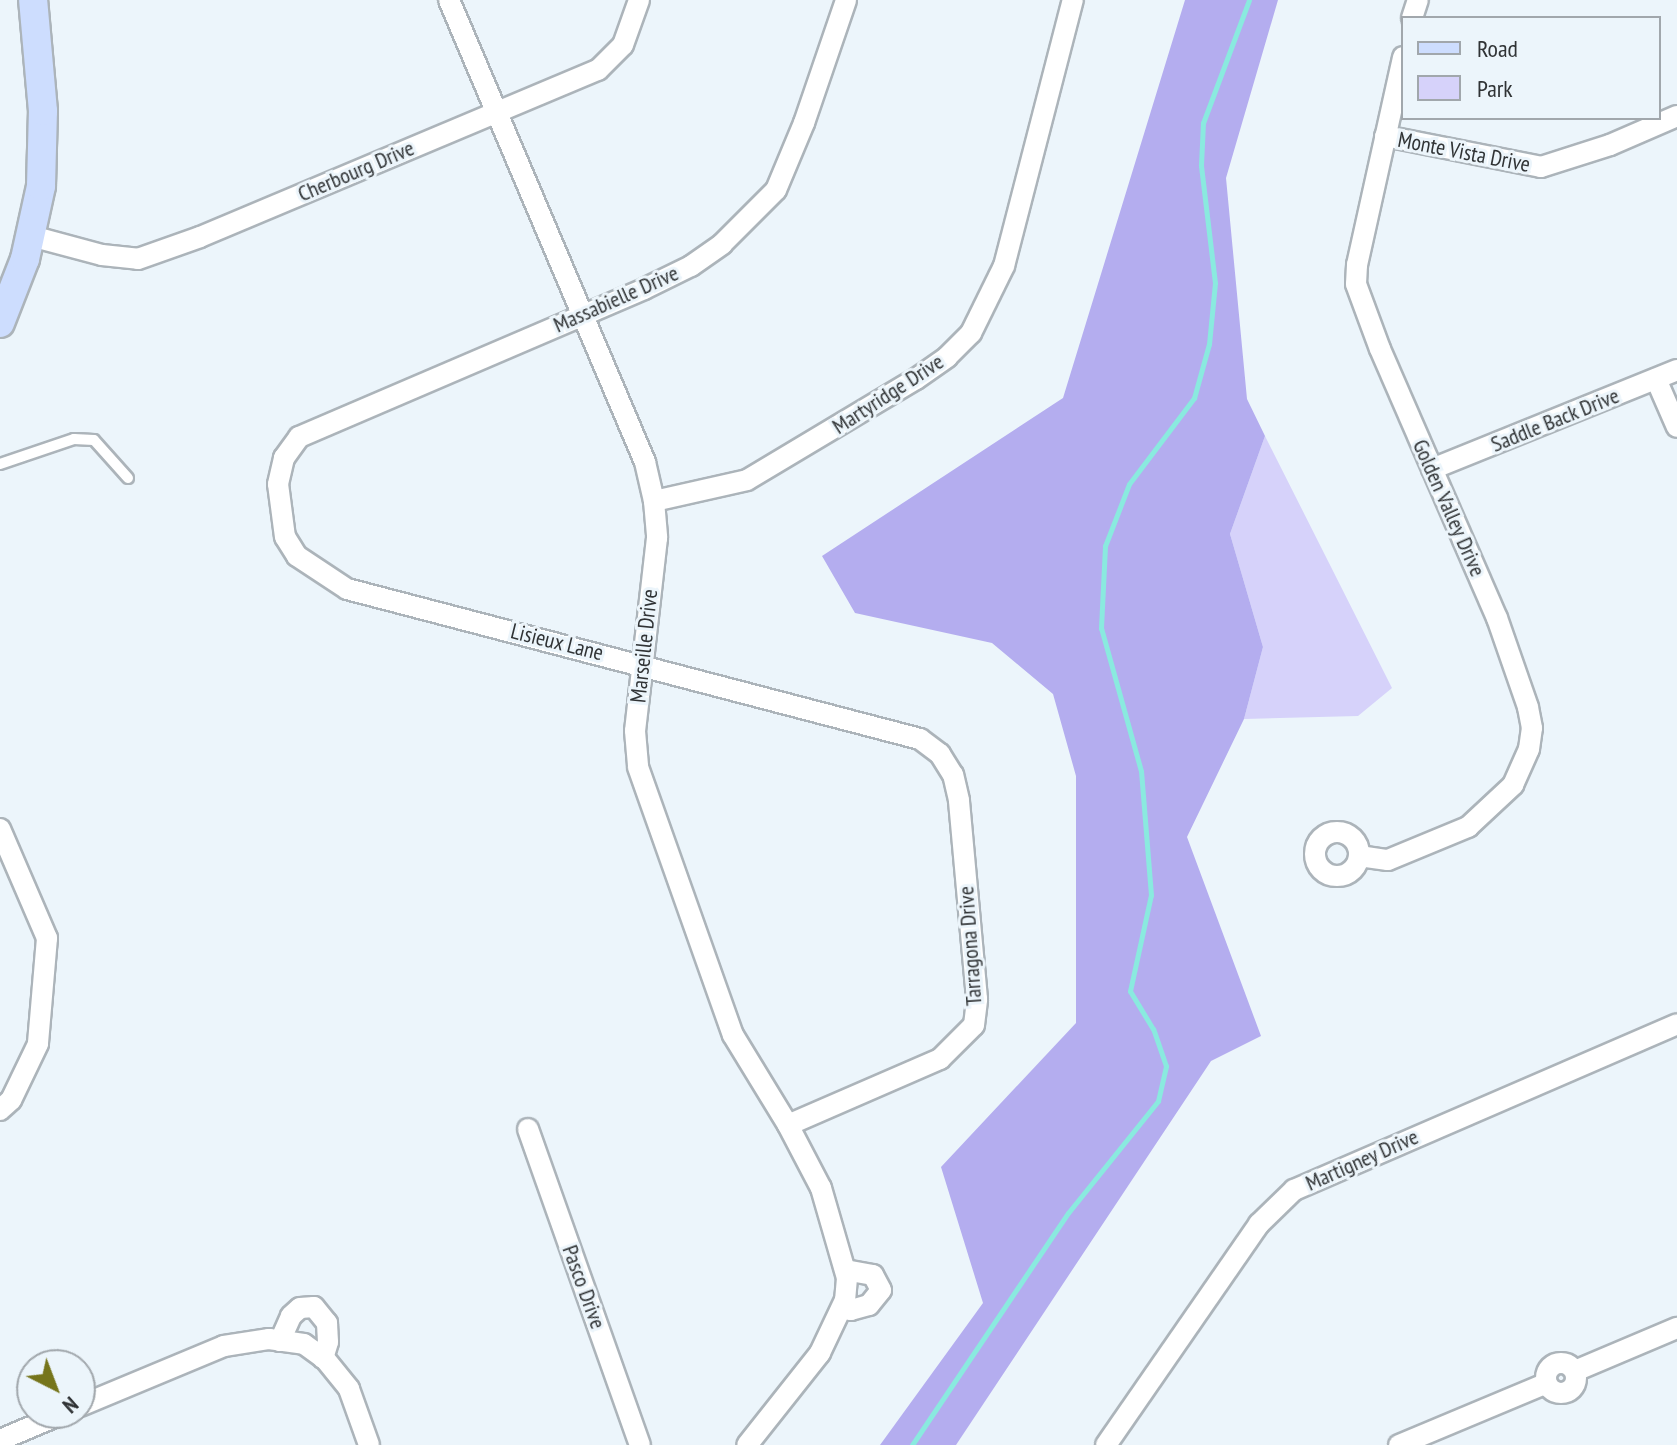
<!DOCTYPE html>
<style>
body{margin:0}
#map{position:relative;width:1677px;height:1445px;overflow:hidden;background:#ecf5fb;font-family:"PT Sans Narrow",sans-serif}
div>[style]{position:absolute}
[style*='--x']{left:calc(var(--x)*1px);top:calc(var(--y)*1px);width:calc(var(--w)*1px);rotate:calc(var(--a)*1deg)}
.green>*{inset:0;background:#d6d2fa}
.forest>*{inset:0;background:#b4adef}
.stream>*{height:5px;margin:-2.5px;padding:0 2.5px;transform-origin:2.5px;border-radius:2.5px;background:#8aeadf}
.roads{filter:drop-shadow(2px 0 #acb4ba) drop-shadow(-2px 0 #acb4ba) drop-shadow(0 2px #acb4ba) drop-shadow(0 -2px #acb4ba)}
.lane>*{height:10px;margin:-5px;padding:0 5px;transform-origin:5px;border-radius:5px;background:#fff}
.street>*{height:20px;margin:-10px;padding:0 10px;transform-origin:10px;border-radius:10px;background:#fff}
.street>.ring{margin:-10px;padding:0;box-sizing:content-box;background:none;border:20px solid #fff;border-radius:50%}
.secondary>*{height:28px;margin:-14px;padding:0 14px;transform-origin:14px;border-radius:14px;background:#cdddfe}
span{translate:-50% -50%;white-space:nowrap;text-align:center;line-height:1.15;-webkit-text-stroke:6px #ecf5fb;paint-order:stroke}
.street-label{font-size:22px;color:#303335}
.legend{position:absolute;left:1401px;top:16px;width:260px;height:104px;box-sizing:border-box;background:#ecf5fb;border:2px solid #a1a7ac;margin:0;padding:10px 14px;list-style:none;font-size:24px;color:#303335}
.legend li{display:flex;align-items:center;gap:16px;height:40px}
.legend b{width:40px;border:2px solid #a1a7ac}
.north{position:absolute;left:16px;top:1349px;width:80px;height:80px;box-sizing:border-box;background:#ecf5fb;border:2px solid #a1a7ac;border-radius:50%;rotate:138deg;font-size:22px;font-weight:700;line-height:32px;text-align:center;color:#303335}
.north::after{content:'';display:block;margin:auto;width:28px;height:36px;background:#76751b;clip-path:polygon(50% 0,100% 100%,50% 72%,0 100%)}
</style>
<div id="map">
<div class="green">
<div style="clip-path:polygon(1265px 436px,1392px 688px,1358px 716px,1244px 719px,1263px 647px,1230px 534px)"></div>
</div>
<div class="forest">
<div style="clip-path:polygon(1185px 0,1278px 0,1226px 178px,1247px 399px,1265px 436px,1230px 534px,1263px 647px,1244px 719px,1187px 837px,1261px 1036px,1211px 1061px,956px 1445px,880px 1445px,983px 1303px,941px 1167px,1076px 1023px,1076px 776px,1053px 694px,992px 643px,855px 613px,822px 556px,1063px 398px)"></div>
</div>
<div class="stream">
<div style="--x:912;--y:1445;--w:280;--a:-56.1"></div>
<div style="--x:1068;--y:1213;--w:144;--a:-51.2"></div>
<div style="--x:1158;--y:1101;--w:36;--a:-77"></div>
<div style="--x:1166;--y:1066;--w:39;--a:-109"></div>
<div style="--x:1153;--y:1029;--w:44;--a:-121.2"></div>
<div style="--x:1130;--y:991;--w:98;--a:-77.7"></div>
<div style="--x:1151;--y:895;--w:124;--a:-94.6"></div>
<div style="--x:1141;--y:771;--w:148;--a:-105.6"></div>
<div style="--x:1101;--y:628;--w:82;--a:-87.2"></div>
<div style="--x:1105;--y:546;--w:66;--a:-68.8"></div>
<div style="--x:1129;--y:484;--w:108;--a:-52.9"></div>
<div style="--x:1194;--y:398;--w:56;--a:-74.5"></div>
<div style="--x:1209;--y:344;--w:61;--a:-84.4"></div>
<div style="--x:1215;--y:283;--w:119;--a:-96.8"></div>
<div style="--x:1201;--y:165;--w:42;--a:-87.3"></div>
<div style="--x:1203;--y:123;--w:131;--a:-69.5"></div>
</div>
<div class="roads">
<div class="lane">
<div style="--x:0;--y:464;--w:78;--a:-18.7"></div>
<div style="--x:74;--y:439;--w:20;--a:3"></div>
<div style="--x:94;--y:440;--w:51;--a:48.2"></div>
</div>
<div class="street">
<div style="--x:449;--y:0;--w:502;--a:67.01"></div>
<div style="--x:645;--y:462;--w:40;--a:77"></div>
<div style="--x:654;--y:501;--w:37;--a:85"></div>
<div style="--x:657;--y:538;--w:194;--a:96.5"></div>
<div style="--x:635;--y:731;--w:36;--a:85"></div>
<div style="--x:638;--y:767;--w:284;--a:70.5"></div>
<div style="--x:733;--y:1035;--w:105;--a:58.6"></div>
<div style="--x:788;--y:1125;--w:71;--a:62.4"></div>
<div style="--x:821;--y:1188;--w:94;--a:73.9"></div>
<div style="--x:847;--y:1278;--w:22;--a:95"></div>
<div style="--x:845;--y:1300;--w:59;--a:115.3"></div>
<div style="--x:820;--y:1353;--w:117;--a:128.4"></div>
<div style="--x:1412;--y:18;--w:19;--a:-72"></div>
<div style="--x:1385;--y:136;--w:159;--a:11.2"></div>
<div style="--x:1541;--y:167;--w:72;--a:-17.7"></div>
<div style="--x:1610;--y:145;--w:73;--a:-23.4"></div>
<div style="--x:31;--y:236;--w:73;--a:15"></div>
<div style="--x:102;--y:255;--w:36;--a:6"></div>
<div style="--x:138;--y:259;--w:66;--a:-19.5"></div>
<div style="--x:200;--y:237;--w:432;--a:-22.8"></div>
<div style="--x:598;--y:70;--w:35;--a:-45"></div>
<div style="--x:623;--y:45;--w:48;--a:-70.4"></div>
<div style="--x:1656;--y:379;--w:52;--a:66.4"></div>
<div style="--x:1432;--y:469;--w:264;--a:-22"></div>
<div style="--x:654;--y:501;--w:95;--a:-12.7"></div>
<div style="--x:747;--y:480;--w:197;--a:-30.9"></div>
<div style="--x:916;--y:379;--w:38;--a:-35"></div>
<div style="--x:947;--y:357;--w:34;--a:-45"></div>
<div style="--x:971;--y:333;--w:75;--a:-63.8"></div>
<div style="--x:1004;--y:266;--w:275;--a:-75.5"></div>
<div style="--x:0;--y:829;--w:119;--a:66.7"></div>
<div style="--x:47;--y:938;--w:106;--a:94.9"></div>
<div style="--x:38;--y:1044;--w:62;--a:115.7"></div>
<div style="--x:11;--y:1100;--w:15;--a:138"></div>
<div class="ring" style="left:1315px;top:832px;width:24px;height:24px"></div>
<div style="--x:1359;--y:856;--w:29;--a:8"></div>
<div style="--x:1388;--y:860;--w:87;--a:-22.4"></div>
<div style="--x:1468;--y:827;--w:62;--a:-43"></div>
<div style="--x:1513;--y:785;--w:39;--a:-66"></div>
<div style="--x:1529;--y:749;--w:21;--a:-82"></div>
<div style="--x:1532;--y:728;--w:21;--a:-101"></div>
<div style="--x:1528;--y:707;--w:94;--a:-109.2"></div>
<div style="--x:1497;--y:618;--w:293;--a:-113.5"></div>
<div style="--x:1380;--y:349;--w:69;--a:-110.3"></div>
<div style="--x:1356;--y:284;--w:19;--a:-87"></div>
<div style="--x:1357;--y:265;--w:213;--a:-77.5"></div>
<div style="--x:788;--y:1125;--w:166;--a:-23.5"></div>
<div style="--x:940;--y:1059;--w:48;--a:-45"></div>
<div style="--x:974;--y:1025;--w:26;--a:-83"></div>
<div style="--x:977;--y:999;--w:200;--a:-95.2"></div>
<div style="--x:959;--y:800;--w:26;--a:-103"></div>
<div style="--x:953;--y:775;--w:25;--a:-122"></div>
<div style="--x:940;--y:754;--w:25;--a:-143"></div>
<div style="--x:920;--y:739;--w:592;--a:-165.33"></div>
<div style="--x:347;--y:589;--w:60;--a:-146.6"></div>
<div style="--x:297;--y:556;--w:22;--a:-122"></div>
<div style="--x:285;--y:537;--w:53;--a:-97.5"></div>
<div style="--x:278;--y:484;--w:27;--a:-77"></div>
<div style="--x:284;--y:458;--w:26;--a:-54"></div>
<div style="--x:299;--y:437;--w:375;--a:-23.2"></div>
<div style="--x:644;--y:289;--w:52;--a:-26.1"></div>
<div style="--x:691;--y:266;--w:38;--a:-35"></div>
<div style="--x:722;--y:244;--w:76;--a:-45"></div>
<div style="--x:776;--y:190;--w:73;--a:-67.3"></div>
<div style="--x:804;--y:123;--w:130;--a:-71.1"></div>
<div style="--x:528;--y:1129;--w:335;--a:70.5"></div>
<div style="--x:842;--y:1308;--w:9;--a:13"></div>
<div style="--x:851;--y:1310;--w:19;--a:-16"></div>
<div style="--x:869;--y:1305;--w:19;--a:-51"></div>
<div style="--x:881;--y:1290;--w:17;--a:-118"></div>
<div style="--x:873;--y:1275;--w:28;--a:-170"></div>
<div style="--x:280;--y:1341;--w:27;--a:-66"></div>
<div style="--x:291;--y:1316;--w:12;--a:-42"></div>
<div style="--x:300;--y:1308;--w:14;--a:-4"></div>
<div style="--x:314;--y:1307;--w:21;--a:51"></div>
<div style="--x:327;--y:1323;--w:19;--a:87"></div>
<div style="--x:328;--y:1342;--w:17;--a:107"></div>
<div class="ring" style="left:1546px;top:1363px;width:10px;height:10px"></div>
<div style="--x:1575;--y:1371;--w:111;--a:-22.9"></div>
<div style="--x:80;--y:1406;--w:156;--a:-22.6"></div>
<div style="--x:224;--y:1346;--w:46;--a:-8.8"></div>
<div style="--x:269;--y:1339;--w:35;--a:8"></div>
<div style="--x:304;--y:1344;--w:26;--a:36"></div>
<div style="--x:325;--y:1359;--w:38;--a:51"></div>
<div style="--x:349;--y:1389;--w:59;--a:70.3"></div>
<div style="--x:0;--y:1440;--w:69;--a:-22.9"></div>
<div style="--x:1106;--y:1445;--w:269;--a:-55.3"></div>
<div style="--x:1259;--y:1224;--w:49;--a:-44.2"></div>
<div style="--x:1294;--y:1190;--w:417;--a:-23.4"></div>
<div style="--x:1399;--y:1445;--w:160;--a:-22.7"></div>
</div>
<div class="secondary">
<div style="--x:0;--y:323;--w:69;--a:-68.7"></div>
<div style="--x:25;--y:259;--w:75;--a:-77.6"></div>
<div style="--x:41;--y:186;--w:75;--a:-88.5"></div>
<div style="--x:43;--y:111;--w:111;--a:-95.1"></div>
</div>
</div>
<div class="street-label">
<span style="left:1464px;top:152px;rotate:11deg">Monte Vista Drive</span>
<span style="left:356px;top:171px;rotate:-23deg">Cherbourg Drive</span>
<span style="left:616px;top:299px;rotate:-24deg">Massabielle Drive</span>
<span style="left:888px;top:394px;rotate:-33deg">Martyridge Drive</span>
<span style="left:1555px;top:420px;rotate:-22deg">Saddle Back Drive</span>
<span style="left:1449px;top:508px;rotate:66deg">Golden Valley Drive</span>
<span style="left:557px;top:642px;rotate:14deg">Lisieux Lane</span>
<span style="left:644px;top:646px;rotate:-84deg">Marseille Drive</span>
<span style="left:970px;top:946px;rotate:-94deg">Tarragona Drive</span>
<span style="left:1362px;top:1160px;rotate:-24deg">Martigney Drive</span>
<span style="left:584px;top:1287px;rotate:70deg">Pasco Drive</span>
</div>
<ul class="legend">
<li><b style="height:10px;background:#cdddfe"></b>Road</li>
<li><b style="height:22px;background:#d6d2fa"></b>Park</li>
</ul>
<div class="north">N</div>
</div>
